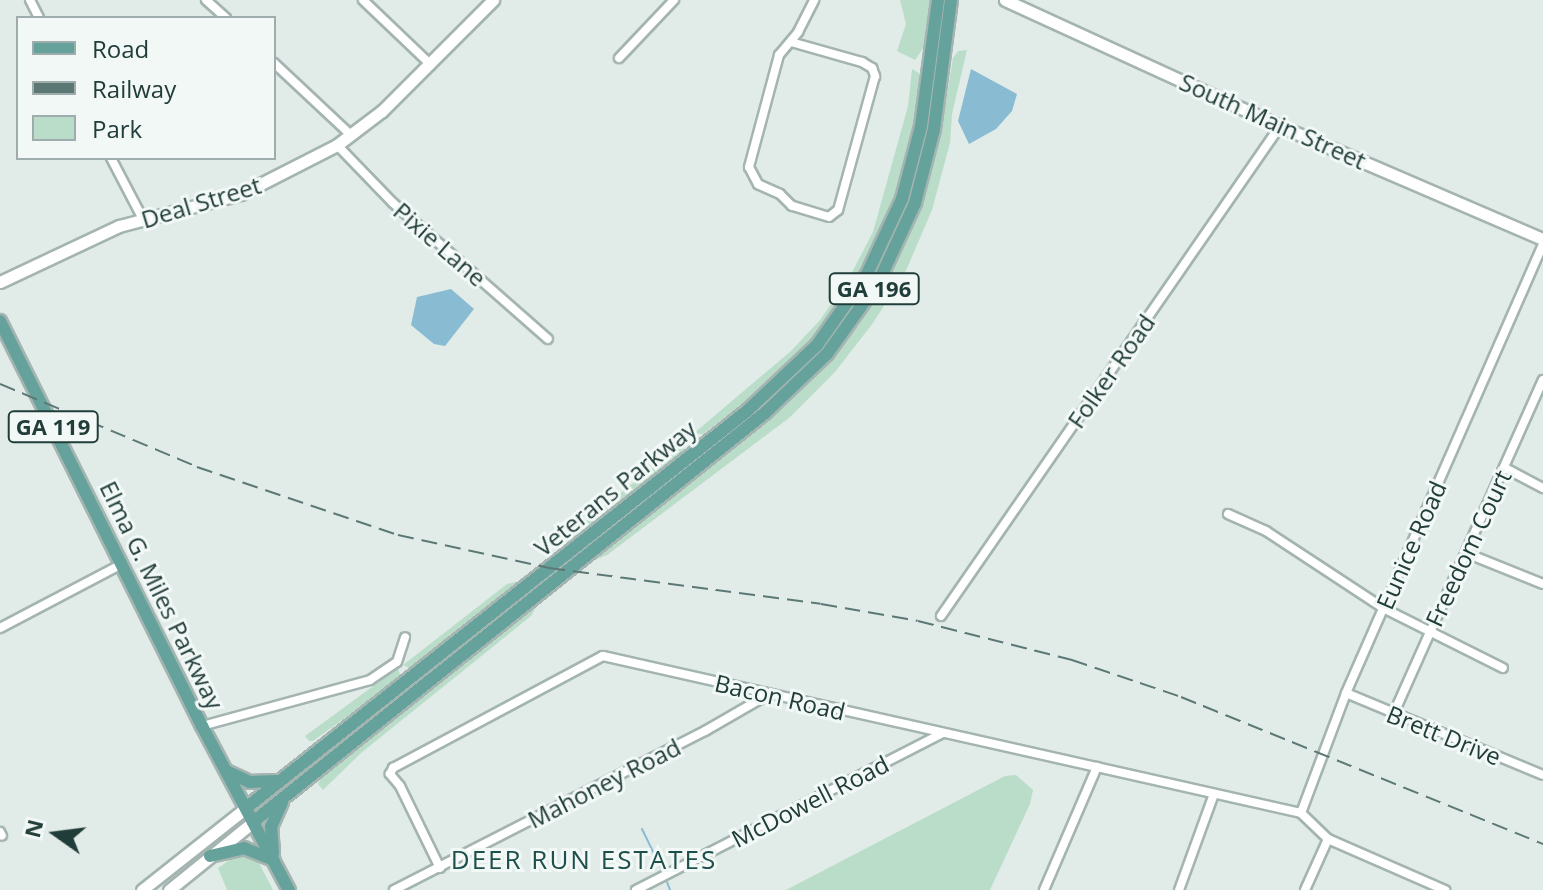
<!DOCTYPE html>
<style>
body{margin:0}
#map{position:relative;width:1543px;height:890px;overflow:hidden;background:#e1ece9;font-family:"Open Sans",sans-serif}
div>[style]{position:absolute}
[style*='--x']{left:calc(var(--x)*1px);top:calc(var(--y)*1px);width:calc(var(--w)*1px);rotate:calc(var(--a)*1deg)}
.green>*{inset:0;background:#baddc9}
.water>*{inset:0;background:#89bbd2}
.stream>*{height:2px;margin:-1px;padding:0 1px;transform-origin:1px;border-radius:1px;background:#89bbd2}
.roads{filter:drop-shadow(2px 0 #a4b4b1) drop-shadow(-2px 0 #a4b4b1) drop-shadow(0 2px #a4b4b1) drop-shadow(0 -2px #a4b4b1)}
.street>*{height:8px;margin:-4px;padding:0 4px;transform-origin:4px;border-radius:4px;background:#fff}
.secondary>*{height:11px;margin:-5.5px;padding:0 5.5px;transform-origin:5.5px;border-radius:5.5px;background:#fff}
.primary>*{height:12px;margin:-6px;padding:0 6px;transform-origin:6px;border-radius:6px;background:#65a29c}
.rail>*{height:2px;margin-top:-1px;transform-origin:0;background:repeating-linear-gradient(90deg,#5c7875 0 16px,transparent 0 24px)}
span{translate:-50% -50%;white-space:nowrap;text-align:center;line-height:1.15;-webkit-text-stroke:6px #f2f8f6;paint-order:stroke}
.shield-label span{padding:2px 6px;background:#f2f8f6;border:2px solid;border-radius:6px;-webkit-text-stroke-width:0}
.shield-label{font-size:22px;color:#213d3a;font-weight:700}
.street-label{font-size:24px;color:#213d3a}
.neighbourhood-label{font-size:26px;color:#1d4f4b;letter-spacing:2px}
.legend{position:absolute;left:16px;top:16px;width:260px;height:144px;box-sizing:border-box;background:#f2f8f6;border:2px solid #9eadab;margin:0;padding:10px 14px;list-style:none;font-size:24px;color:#213d3a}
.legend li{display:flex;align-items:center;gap:16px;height:40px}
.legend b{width:40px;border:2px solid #9eadab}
.north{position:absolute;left:16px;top:794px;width:80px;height:80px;-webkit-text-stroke:6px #f2f8f6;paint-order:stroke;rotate:284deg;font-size:22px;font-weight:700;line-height:32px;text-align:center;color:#213d3a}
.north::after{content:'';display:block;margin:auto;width:28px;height:36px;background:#213d3a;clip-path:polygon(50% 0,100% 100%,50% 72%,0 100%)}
</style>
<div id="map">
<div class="green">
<div style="clip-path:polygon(900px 0,931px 0,924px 47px,915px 60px,897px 51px,906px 24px)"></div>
<div style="clip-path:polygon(967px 50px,952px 114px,950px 143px,932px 210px,905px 273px,873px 323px,835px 372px,789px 418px,607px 555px,590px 562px,784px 407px,812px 380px,858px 326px,892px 272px,916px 218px,943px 119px,953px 58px,958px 51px)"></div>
<div style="clip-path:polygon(912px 69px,919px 73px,920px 95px,898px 195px,857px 282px,812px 344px,780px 375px,703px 434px,693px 434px,791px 351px,820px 320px,849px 278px,873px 232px,908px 106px)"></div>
<div style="clip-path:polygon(686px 441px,685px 448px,673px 461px,564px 548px,574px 530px)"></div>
<div style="clip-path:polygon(525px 580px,411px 669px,403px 665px,507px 584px)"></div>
<div style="clip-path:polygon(540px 601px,531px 616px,361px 753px,323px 790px,318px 784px,320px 779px)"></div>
<div style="clip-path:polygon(398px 668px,401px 678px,313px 741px,309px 741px,305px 736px)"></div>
<div style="clip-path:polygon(1016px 775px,1033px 790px,1030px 804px,990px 890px,786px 890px,1005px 776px)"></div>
<div style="clip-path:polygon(235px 856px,249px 857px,259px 863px,273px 890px,227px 890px,218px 868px)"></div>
</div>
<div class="water">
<div style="clip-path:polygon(971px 69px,1017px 94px,1012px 111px,996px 129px,969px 144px,958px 121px)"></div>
<div style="clip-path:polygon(451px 289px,474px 309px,445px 346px,434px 344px,411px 325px,417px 297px)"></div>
</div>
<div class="stream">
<div style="--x:642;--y:829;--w:43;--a:64"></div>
<div style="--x:667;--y:882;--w:9;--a:69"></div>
</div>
<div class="roads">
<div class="street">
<div style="--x:30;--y:0;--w:20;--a:63"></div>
<div style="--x:206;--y:0;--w:27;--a:42"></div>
<div style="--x:363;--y:0;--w:94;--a:43.7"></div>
<div style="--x:791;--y:42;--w:74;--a:15.7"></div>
<div style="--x:862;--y:62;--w:12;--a:31"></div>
<div style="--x:872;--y:68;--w:9;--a:69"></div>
<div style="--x:875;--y:76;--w:139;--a:105.4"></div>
<div style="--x:838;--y:210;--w:11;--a:142"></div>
<div style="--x:829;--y:217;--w:39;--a:-163"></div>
<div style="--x:792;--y:206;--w:17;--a:-135"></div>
<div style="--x:780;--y:194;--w:24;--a:-156"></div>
<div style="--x:758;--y:184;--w:19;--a:-118"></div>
<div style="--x:749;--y:167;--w:116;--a:-75"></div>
<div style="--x:779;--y:55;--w:30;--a:-50"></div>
<div style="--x:798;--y:32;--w:36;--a:-63"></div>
<div style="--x:619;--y:58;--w:80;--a:-46.5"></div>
<div style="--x:274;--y:63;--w:104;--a:43.1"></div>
<div style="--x:337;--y:145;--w:81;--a:46"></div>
<div style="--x:393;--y:203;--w:206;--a:41.3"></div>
<div style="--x:111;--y:158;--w:71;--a:62.4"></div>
<div style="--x:1505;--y:468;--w:43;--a:27.8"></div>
<div style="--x:1228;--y:514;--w:42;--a:24.1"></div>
<div style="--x:1266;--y:531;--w:140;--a:33.3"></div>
<div style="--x:1383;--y:608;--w:134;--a:26.6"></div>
<div style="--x:1466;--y:553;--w:83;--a:21.9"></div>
<div style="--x:941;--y:616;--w:596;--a:-55.32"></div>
<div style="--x:0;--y:628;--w:138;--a:-27.7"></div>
<div style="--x:1346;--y:693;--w:213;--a:22.6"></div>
<div style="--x:1393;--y:715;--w:367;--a:-65.9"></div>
<div style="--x:202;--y:726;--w:174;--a:-15.3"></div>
<div style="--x:370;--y:680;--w:32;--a:-34"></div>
<div style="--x:397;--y:662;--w:26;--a:-72"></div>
<div style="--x:1301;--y:813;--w:128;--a:-69.4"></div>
<div style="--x:1346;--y:693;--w:489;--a:-66.3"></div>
<div style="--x:1301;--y:813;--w:37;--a:44"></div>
<div style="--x:1328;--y:839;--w:128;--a:23.6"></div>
<div style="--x:0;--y:832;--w:4;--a:63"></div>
<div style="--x:440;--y:868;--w:91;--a:-116"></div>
<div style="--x:400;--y:786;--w:16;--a:-130"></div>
<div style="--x:390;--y:774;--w:7;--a:-63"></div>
<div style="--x:393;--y:768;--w:238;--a:-28.1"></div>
<div style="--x:603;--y:656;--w:715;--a:12.68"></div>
<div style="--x:394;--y:890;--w:349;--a:-27.1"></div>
<div style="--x:705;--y:731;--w:74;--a:-30"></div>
<div style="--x:636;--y:890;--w:343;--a:-27.1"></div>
<div style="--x:1044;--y:890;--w:134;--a:-66.7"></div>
<div style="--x:1179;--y:890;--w:102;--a:-70"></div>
<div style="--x:1305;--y:890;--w:56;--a:-65.7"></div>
</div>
<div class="secondary">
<div style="--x:1005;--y:0;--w:302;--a:24.6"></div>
<div style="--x:1280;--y:126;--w:286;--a:23.3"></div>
<div style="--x:0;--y:282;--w:132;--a:-25.2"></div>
<div style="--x:119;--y:226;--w:126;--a:-14.7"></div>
<div style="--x:241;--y:194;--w:108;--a:-27"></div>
<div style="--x:337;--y:145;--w:56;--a:-37.1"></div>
<div style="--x:382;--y:111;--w:157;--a:-45"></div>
<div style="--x:142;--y:890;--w:132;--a:-38.3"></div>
<div style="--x:169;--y:890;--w:108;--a:-39"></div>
</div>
<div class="primary">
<div style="--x:0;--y:321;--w:453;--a:63.5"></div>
<div style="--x:202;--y:726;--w:186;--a:62.1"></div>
<div style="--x:226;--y:771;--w:26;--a:25"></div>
<div style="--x:250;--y:782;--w:27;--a:-2"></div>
<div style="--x:246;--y:808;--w:639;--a:-38.39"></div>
<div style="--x:747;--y:411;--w:96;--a:-43.3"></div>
<div style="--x:817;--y:345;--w:87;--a:-54.8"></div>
<div style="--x:867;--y:274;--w:83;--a:-65"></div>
<div style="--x:902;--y:199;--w:75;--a:-75.4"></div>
<div style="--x:921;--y:126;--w:127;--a:-82.3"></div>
<div style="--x:253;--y:822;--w:655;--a:-38.62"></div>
<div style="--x:765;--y:413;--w:86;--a:-43.6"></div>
<div style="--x:827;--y:354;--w:90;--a:-54.5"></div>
<div style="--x:879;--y:281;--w:86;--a:-65.2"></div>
<div style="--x:915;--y:203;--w:76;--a:-75.6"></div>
<div style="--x:934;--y:129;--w:130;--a:-82.5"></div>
<div style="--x:273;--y:853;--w:26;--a:-94"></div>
<div style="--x:271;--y:827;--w:27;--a:-66"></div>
<div style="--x:210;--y:856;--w:35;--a:-13"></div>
<div style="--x:244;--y:848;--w:32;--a:22"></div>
</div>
</div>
<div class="rail">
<div style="--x:0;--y:384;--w:214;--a:22.8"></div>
<div style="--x:197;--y:467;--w:212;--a:18.7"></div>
<div style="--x:398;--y:535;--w:155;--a:12.3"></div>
<div style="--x:549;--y:568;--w:274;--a:7.5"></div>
<div style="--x:821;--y:604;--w:98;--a:9.9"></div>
<div style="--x:918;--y:621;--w:159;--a:14.2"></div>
<div style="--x:1072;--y:660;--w:115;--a:18.7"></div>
<div style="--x:1181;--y:697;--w:391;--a:22.1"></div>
</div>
<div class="shield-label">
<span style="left:874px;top:289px">GA 196</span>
<span style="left:53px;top:427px">GA 119</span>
</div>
<div class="street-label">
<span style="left:1273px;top:121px;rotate:24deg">South Main Street</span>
<span style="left:201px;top:202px;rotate:-17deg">Deal Street</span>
<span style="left:440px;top:244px;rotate:41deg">Pixie Lane</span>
<span style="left:1111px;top:371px;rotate:-55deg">Folker Road</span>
<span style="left:615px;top:488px;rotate:-39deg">Veterans Parkway</span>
<span style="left:1411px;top:545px;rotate:-66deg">Eunice Road</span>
<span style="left:1468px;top:548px;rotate:-65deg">Freedom Court</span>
<span style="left:162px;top:595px;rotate:64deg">Elma G. Miles Parkway</span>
<span style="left:780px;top:697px;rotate:13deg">Bacon Road</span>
<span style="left:1444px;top:735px;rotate:22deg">Brett Drive</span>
<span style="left:604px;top:783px;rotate:-27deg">Mahoney Road</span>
<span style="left:810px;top:801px;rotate:-27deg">McDowell Road</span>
</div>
<div class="neighbourhood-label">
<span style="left:584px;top:860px">DEER RUN ESTATES</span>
</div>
<ul class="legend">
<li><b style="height:10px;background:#65a29c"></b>Road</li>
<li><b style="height:10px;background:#5c7875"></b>Railway</li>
<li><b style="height:22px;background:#baddc9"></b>Park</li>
</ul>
<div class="north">N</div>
</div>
